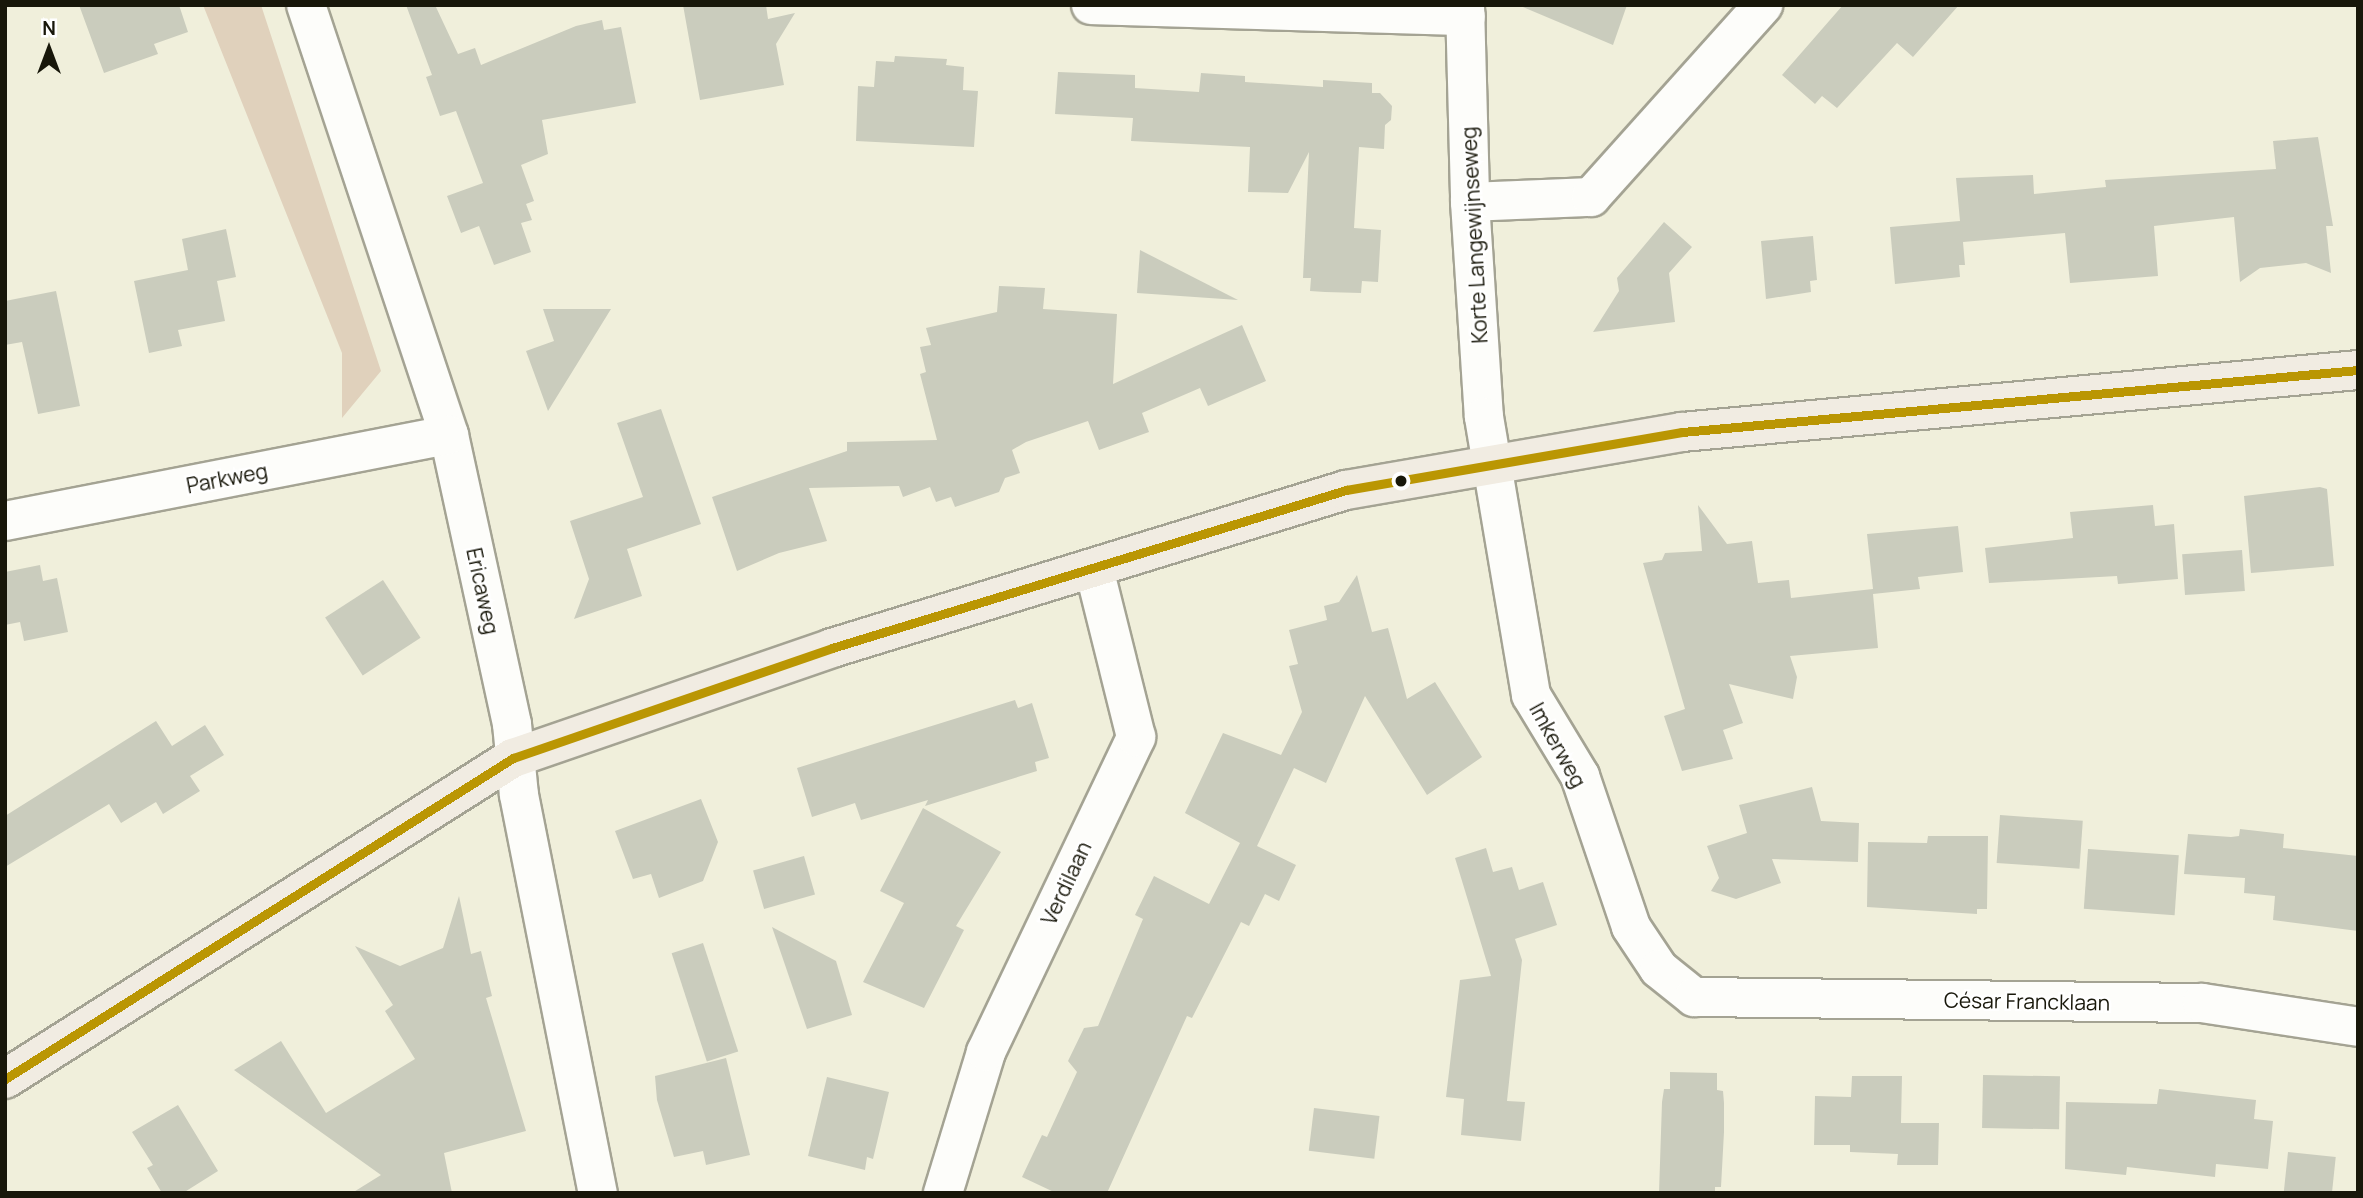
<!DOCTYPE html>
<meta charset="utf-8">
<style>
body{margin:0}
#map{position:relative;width:2363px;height:1198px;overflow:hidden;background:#f0efdb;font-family:Manrope,sans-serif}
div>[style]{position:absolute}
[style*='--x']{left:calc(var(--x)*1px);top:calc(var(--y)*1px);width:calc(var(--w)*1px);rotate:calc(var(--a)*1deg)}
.forest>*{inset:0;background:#e0d1bc}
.building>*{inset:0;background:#caccbd;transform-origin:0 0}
.roads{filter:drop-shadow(2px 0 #a4a393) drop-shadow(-2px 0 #a4a393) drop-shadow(0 2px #a4a393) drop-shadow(0 -2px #a4a393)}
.minor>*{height:38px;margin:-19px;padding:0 19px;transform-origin:19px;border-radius:19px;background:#fdfdfa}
.major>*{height:38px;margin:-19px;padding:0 19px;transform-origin:19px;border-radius:19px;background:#f1ece2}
.bus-1>*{height:9px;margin:-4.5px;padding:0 4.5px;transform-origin:4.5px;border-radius:4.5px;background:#ba9603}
.dots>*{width:19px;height:19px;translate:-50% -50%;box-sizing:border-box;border:4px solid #fff;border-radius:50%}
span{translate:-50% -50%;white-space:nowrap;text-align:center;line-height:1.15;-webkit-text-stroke:5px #fff;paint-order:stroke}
.street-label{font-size:21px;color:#18170a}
.frame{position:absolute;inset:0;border:7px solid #18170a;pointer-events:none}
.north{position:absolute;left:14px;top:14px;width:70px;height:70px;-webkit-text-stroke:5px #fff;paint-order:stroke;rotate:0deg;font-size:19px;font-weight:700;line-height:28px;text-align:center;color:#18170a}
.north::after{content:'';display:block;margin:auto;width:24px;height:32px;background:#18170a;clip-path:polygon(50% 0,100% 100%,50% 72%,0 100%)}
</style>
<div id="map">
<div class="forest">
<div style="clip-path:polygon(203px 5px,261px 5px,381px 371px,342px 418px,342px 353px)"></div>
</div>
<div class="building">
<div style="clip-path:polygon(79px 5px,179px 5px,188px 32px,154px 44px,158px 54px,104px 73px)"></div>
<div style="clip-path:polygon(406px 5px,435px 5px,458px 54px,475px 48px,481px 65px,576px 26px,602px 20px,604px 30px,621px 27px,636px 103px,542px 120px,548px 154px,521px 165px,534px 201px,526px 204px,532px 220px,521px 223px,531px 252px,494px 265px,479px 226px,461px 233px,447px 196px,483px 183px,456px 111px,440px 116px,426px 77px,432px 75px)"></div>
<div style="clip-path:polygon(683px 5px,766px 5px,768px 19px,795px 13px,776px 44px,784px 85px,700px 100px)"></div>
<div style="clip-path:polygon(1518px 5px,1627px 5px,1613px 45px)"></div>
<div style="clip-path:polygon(1843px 5px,1959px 5px,1913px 57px,1897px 43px,1837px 108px,1822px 96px,1815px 104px,1782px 75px)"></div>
<div style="clip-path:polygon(895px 56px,947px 59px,946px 65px,964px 67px,963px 90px,978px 91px,974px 147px,856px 141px,858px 86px,874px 87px,876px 61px,894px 62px)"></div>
<div style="clip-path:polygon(1058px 72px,1135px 75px,1135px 88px,1199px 92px,1201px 73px,1245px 76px,1245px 82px,1323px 87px,1323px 80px,1372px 83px,1372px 93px,1380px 93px,1392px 106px,1391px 120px,1385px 125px,1384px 149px,1359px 147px,1354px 228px,1381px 230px,1378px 282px,1362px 281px,1361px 293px,1325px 292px,1310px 291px,1311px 278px,1303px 278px,1309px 152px,1288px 193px,1248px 192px,1250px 147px,1131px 141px,1133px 118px,1055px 114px)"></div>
<div style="clip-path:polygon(2318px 137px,2333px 226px,2326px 226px,2331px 273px,2306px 263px,2260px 268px,2240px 282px,2234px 217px,2154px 226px,2158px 276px,2070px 283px,2065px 233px,1963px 242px,1965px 265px,1959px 265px,1960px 277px,1895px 284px,1890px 227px,1960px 221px,1956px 178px,2033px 175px,2034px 194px,2106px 187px,2105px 180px,2276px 169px,2273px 141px)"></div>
<div style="clip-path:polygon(1664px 222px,1692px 247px,1669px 273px,1675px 322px,1593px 332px,1619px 291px,1617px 278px)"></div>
<div style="clip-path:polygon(226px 229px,236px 277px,217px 281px,225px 321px,178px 330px,182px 346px,149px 353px,134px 281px,188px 270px,182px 239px)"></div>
<div style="clip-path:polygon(1813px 236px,1817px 280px,1810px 281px,1811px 292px,1766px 299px,1761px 241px)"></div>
<div style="clip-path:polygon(1140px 250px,1238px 300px,1137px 293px)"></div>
<div style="clip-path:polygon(999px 286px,1045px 288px,1043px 309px,1117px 314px,1113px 384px,1242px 325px,1266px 381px,1208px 406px,1200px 388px,1142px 413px,1149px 432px,1099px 450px,1088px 421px,1026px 442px,1012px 450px,1020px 473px,1005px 478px,999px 492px,955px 507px,951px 497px,936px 502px,930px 487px,903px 497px,899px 486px,809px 488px,827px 541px,779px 553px,737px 571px,712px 497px,847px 451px,847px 442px,937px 440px,920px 374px,926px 372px,920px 347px,931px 345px,926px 328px,997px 312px)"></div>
<div style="clip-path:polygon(56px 291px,80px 406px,38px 414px,22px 342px,5px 345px,5px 301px)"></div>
<div style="clip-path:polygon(543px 309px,611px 309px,548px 411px,526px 351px,554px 341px)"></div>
<div style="clip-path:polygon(661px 409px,701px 524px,627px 549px,642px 596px,574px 619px,589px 579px,570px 521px,643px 497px,617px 423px)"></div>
<div style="clip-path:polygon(2320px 487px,2327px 489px,2334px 566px,2251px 573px,2244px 496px)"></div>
<div style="clip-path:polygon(1698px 505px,1727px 544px,1752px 541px,1758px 583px,1789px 580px,1791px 598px,1873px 589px,1867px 534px,1958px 526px,1963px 572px,1918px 577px,1920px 589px,1873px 594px,1878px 648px,1790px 656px,1797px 677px,1793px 699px,1729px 684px,1743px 723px,1723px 730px,1733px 759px,1682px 771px,1664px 716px,1685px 709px,1643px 563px,1662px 560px,1665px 553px,1702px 551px)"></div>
<div style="clip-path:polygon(2153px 505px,2155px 526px,2174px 524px,2178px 579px,2118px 584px,2117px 576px,1989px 583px,1985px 548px,2073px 538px,2070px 512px)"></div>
<div style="left:2242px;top:550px;width:41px;height:60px;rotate:86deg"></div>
<div style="clip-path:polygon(40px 565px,43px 581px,57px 578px,68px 632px,24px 641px,20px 622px,5px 625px,5px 572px)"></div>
<div style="clip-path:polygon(1357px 575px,1372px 632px,1388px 628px,1407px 699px,1435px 682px,1482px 757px,1427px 795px,1365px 696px,1326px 783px,1294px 768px,1257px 846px,1296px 865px,1279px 901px,1265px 894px,1249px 926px,1241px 922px,1192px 1018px,1187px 1016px,1107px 1193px,1056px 1193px,1022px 1177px,1042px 1135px,1047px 1137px,1077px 1072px,1068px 1061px,1084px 1028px,1098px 1026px,1143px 919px,1135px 915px,1154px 876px,1209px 904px,1240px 843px,1185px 813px,1223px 733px,1281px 755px,1302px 712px,1289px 666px,1298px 664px,1289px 630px,1327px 620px,1324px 606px,1339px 602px)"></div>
<div style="left:383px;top:580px;width:69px;height:69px;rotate:57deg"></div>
<div style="clip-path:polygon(1015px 700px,1018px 708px,1032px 703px,1049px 758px,1035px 762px,1037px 771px,925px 806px,928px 800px,861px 820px,855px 803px,812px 817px,797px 768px)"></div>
<div style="clip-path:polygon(156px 721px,172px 746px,205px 725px,224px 755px,190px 776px,200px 791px,163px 814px,156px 802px,121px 823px,109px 804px,5px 867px,5px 816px)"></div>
<div style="clip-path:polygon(1812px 787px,1821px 821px,1859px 823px,1858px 862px,1772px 859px,1781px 883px,1736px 899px,1711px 891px,1719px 878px,1707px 846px,1747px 833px,1739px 805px)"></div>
<div style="clip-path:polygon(701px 799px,718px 842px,703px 881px,659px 898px,651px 874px,633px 879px,615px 831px)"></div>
<div style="clip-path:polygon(923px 808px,1001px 852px,956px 926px,964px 930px,924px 1008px,863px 982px,904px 903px,880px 891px)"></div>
<div style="left:2000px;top:815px;width:83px;height:48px;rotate:4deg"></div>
<div style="clip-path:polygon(2240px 829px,2284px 834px,2283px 848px,2358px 856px,2358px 931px,2273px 920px,2275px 896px,2244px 893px,2245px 878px,2184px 874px,2188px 834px,2231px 837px,2239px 836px)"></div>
<div style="clip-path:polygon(1928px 836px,1988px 836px,1987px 909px,1977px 909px,1977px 914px,1867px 907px,1868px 842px,1927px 843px)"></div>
<div style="clip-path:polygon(1486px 848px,1493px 872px,1512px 867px,1519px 890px,1543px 882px,1557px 925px,1515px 939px,1522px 960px,1507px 1101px,1525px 1102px,1521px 1141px,1461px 1135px,1464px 1099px,1446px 1097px,1460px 980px,1491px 976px,1455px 858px)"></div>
<div style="left:2088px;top:849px;width:91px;height:60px;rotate:4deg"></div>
<div style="left:804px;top:856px;width:40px;height:53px;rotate:74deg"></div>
<div style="clip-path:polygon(459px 896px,471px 954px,481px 951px,492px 996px,486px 998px,526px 1131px,444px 1153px,452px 1193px,352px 1193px,381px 1175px,234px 1070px,281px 1041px,326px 1113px,415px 1059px,385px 1011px,393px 1005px,355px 946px,400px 966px,443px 948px)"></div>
<div style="clip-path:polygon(772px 927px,836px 961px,852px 1015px,807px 1029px)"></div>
<div style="left:703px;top:943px;width:114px;height:33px;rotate:72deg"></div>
<div style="clip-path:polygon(726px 1058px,750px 1155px,706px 1165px,703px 1151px,674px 1157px,657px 1100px,655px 1076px)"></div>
<div style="clip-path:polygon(1670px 1072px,1717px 1073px,1717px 1090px,1723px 1091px,1724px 1103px,1724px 1132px,1721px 1187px,1715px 1187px,1715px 1193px,1659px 1193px,1662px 1102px,1664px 1089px,1670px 1089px)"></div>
<div style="left:1983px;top:1075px;width:77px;height:53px;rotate:1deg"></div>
<div style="clip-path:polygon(1852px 1076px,1902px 1076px,1901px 1123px,1939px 1123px,1938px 1165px,1897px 1165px,1898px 1154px,1850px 1152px,1850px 1145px,1814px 1145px,1815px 1096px,1851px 1097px)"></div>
<div style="clip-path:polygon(827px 1077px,889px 1092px,873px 1159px,867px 1157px,865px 1170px,808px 1156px)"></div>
<div style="clip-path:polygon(2159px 1089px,2256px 1100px,2254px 1119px,2273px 1121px,2268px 1169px,2216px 1164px,2215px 1177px,2127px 1167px,2126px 1175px,2065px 1169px,2066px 1102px,2157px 1104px)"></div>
<div style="clip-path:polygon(178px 1105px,218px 1171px,183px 1193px,162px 1193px,147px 1168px,153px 1165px,132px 1132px)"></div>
<div style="left:1314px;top:1108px;width:66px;height:43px;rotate:7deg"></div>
<div style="left:2288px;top:1152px;width:48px;height:41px;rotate:6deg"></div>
</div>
<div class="roads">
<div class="minor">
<div style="--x:306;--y:5;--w:453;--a:71.6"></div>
<div style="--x:449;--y:435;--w:296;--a:77.7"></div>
<div style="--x:512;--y:724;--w:71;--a:84.4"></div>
<div style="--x:519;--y:795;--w:406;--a:78.8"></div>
<div style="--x:1091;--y:5;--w:375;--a:1.7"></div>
<div style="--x:1465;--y:5;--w:197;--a:88.5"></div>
<div style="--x:1470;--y:202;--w:215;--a:86.3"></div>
<div style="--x:1484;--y:417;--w:282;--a:80.4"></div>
<div style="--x:1531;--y:695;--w:95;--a:58.8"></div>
<div style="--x:1580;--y:776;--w:159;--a:71.3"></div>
<div style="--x:1631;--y:927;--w:50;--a:56.3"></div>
<div style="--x:1659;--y:969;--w:45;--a:38.7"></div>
<div style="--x:1694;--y:997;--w:508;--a:0.68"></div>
<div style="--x:2202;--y:1003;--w:158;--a:8.7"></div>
<div style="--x:1470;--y:202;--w:121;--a:-2.4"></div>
<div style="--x:1591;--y:197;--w:258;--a:-48.1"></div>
<div style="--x:5;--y:521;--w:452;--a:-11"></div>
<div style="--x:943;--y:1193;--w:147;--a:-73"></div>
<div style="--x:986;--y:1052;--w:349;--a:-64.5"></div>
<div style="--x:1136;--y:737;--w:173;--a:-104"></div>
</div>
<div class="major">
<div style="--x:5;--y:1079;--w:601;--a:-32.29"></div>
<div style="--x:513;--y:758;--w:337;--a:-19"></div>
<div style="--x:832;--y:648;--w:538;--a:-17.09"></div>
<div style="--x:1346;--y:490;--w:341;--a:-9.8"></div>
<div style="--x:1682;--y:432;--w:679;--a:-5.24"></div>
</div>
</div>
<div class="bus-1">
<div style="--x:5;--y:1079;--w:601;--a:-32.29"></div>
<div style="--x:513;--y:758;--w:337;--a:-19"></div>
<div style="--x:832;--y:648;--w:538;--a:-17.09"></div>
<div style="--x:1346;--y:490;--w:341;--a:-9.8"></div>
<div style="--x:1682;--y:432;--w:679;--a:-5.24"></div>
</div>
<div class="dots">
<div style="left:1401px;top:481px;background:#18170a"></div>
</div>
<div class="street-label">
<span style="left:1474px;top:235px;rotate:-93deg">Korte Langewijnseweg</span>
<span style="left:227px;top:478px;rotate:-11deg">Parkweg</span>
<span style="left:483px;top:591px;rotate:78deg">Ericaweg</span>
<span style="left:1558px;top:745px;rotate:61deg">Imkerweg</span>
<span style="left:1066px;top:883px;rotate:-65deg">Verdilaan</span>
<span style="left:2027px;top:1001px;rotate:1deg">César Francklaan</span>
</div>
<div class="frame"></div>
<div class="north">N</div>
</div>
